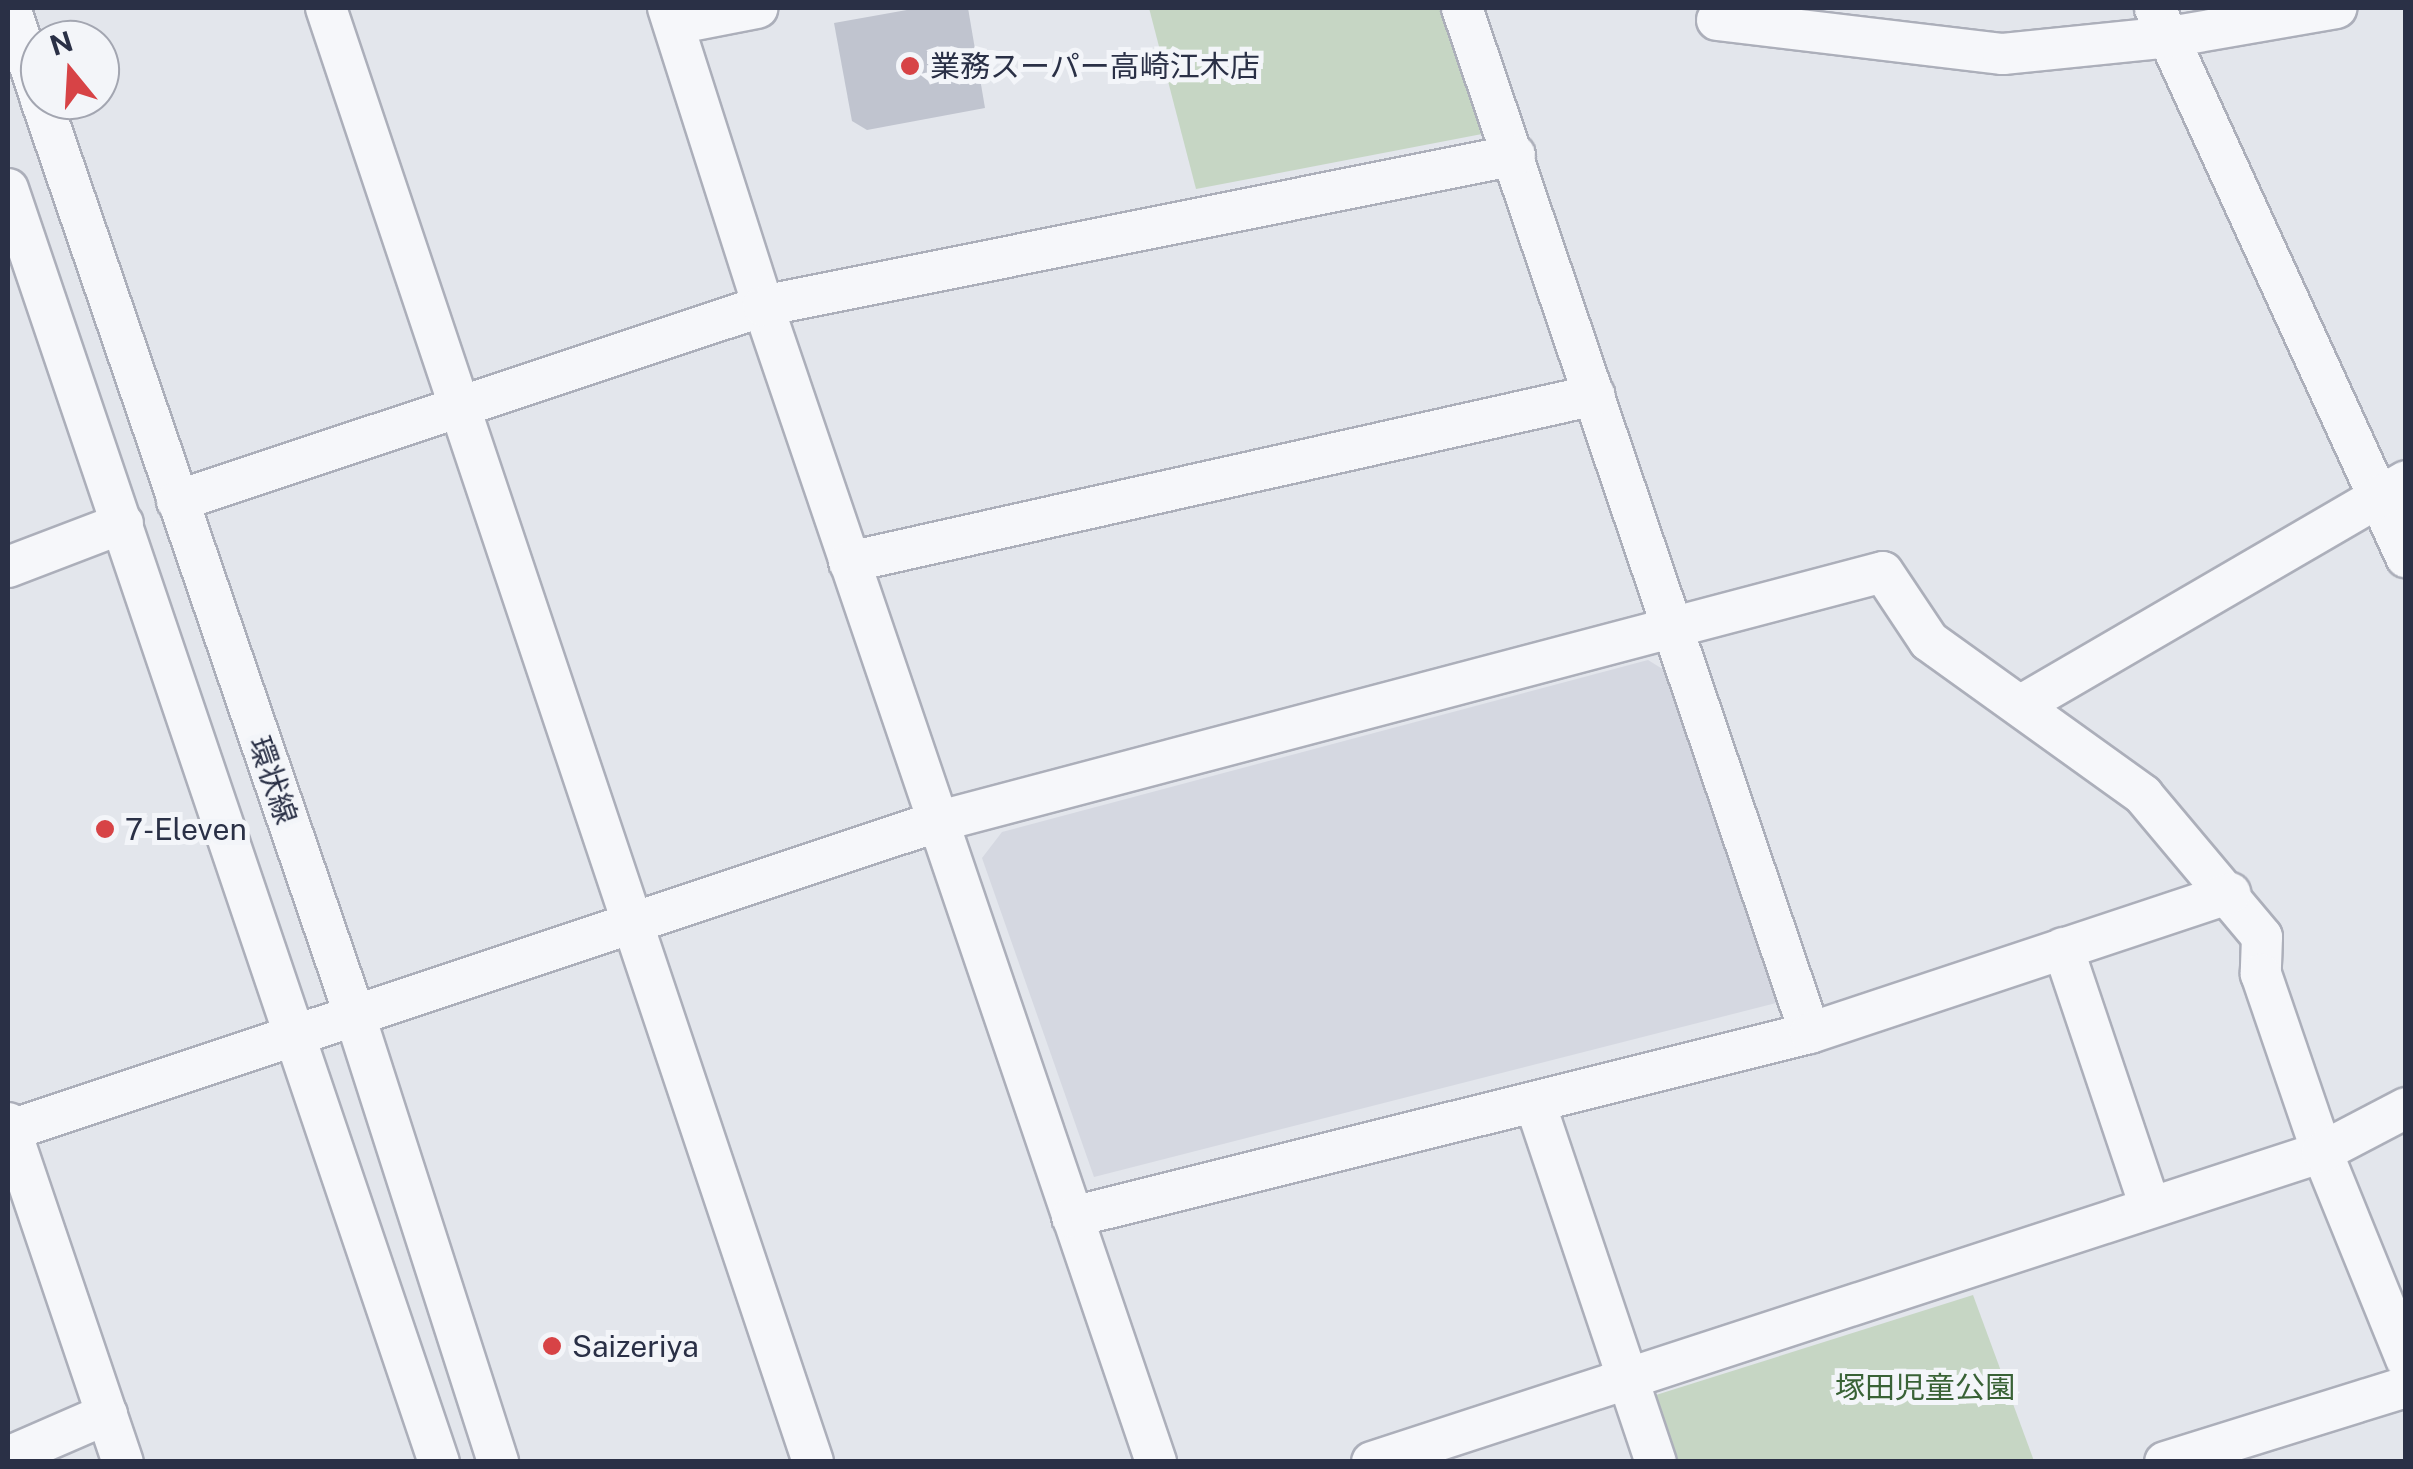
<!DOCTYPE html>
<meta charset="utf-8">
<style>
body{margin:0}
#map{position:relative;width:2413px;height:1469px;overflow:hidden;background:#e3e6ec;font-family:"Public Sans","Noto Sans JP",sans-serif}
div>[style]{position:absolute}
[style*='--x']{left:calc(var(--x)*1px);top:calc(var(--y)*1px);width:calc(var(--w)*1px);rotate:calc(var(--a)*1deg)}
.built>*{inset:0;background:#d5d8e1}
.green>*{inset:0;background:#c6d6c4}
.building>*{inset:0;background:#c0c4cf}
.roads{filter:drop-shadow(2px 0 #acafba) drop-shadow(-2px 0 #acafba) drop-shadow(0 2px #acafba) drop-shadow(0 -2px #acafba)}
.minor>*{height:40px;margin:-20px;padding:0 20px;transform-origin:20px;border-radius:20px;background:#f6f7fa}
.dots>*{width:28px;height:28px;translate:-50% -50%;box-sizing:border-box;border:5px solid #f3f5f9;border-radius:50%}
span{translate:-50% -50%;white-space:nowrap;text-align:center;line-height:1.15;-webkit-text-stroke:10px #f3f5f9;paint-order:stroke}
.poi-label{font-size:30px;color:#2a3046}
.left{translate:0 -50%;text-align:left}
.street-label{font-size:30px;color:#2a3046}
.park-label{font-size:30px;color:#396236}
.frame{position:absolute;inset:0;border:10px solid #2a3046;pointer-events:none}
.north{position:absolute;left:20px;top:20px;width:100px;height:100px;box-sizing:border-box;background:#f3f5f9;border:2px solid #a3a6b1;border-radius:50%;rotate:342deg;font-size:28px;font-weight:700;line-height:40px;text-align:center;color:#2a3046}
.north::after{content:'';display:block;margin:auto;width:35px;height:45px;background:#d74346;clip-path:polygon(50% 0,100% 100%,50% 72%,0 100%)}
</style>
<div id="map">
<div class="built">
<div style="clip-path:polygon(1648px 660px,1669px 673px,1780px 1002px,1094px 1177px,982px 858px,1002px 832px)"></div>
</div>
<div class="green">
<div style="clip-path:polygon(1149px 8px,1446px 8px,1482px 134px,1196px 189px)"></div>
<div style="clip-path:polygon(1973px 1295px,2034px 1461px,1677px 1461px,1656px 1395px)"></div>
</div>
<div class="building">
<div style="clip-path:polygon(918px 8px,968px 8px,985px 108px,867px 130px,852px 121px,834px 23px)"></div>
</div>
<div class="roads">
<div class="minor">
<div style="--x:10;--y:8;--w:93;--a:71.2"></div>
<div style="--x:326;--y:8;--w:1533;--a:71.48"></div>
<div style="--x:668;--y:8;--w:313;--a:72.3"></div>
<div style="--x:763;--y:306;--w:1221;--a:71.22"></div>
<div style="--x:1462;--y:8;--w:1082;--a:71.25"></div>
<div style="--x:2155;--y:8;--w:604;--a:65.43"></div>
<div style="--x:1717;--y:20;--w:288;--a:6.8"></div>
<div style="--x:2003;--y:54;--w:168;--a:-5.8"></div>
<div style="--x:2170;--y:37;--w:169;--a:-9.9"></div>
<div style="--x:674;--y:24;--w:85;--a:-10.9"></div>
<div style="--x:41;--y:100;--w:965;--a:71.08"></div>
<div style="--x:354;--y:1013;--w:472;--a:72.2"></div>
<div style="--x:8;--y:189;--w:1344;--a:71.3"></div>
<div style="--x:177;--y:501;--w:618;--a:-18.41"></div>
<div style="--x:763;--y:306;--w:767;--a:-11.35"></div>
<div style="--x:849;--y:562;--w:764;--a:-12.62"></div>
<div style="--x:8;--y:567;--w:123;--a:-20.9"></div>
<div style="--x:2025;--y:703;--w:441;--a:-30.2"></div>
<div style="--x:2063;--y:948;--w:273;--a:71.4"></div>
<div style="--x:1536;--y:1106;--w:376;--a:71.4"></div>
<div style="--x:8;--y:1123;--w:358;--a:71.3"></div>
<div style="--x:8;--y:1131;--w:978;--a:-18.42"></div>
<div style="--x:936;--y:822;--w:979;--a:-14.79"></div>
<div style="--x:1883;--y:572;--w:83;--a:56.3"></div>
<div style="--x:1929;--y:641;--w:264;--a:35.7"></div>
<div style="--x:2143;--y:795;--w:185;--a:50"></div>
<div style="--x:2262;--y:937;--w:37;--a:92"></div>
<div style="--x:2261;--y:974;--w:188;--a:71.1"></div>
<div style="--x:2322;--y:1152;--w:223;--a:67.9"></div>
<div style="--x:1072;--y:1217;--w:761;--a:-14"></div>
<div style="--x:1810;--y:1033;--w:443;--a:-18.4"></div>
<div style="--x:8;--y:1457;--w:108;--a:-23.5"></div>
<div style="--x:1372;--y:1462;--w:999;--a:-18.07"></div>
<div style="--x:2322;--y:1152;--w:95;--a:-27.6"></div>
<div style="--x:2165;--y:1462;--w:252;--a:-17.3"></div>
</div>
</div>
<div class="dots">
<div style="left:910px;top:66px;background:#d74346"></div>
<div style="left:105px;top:829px;background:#d74346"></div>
<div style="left:552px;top:1346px;background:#d74346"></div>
</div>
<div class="poi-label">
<span class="left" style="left:930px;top:66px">業務スーパー高崎江木店</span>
<span class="left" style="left:125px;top:829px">7-Eleven</span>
<span class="left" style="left:572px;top:1346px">Saizeriya</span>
</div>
<div class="street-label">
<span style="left:273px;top:780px;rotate:71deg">環状線</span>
</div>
<div class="park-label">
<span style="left:1925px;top:1387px">塚田児童公園</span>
</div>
<div class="frame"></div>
<div class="north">N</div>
</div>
